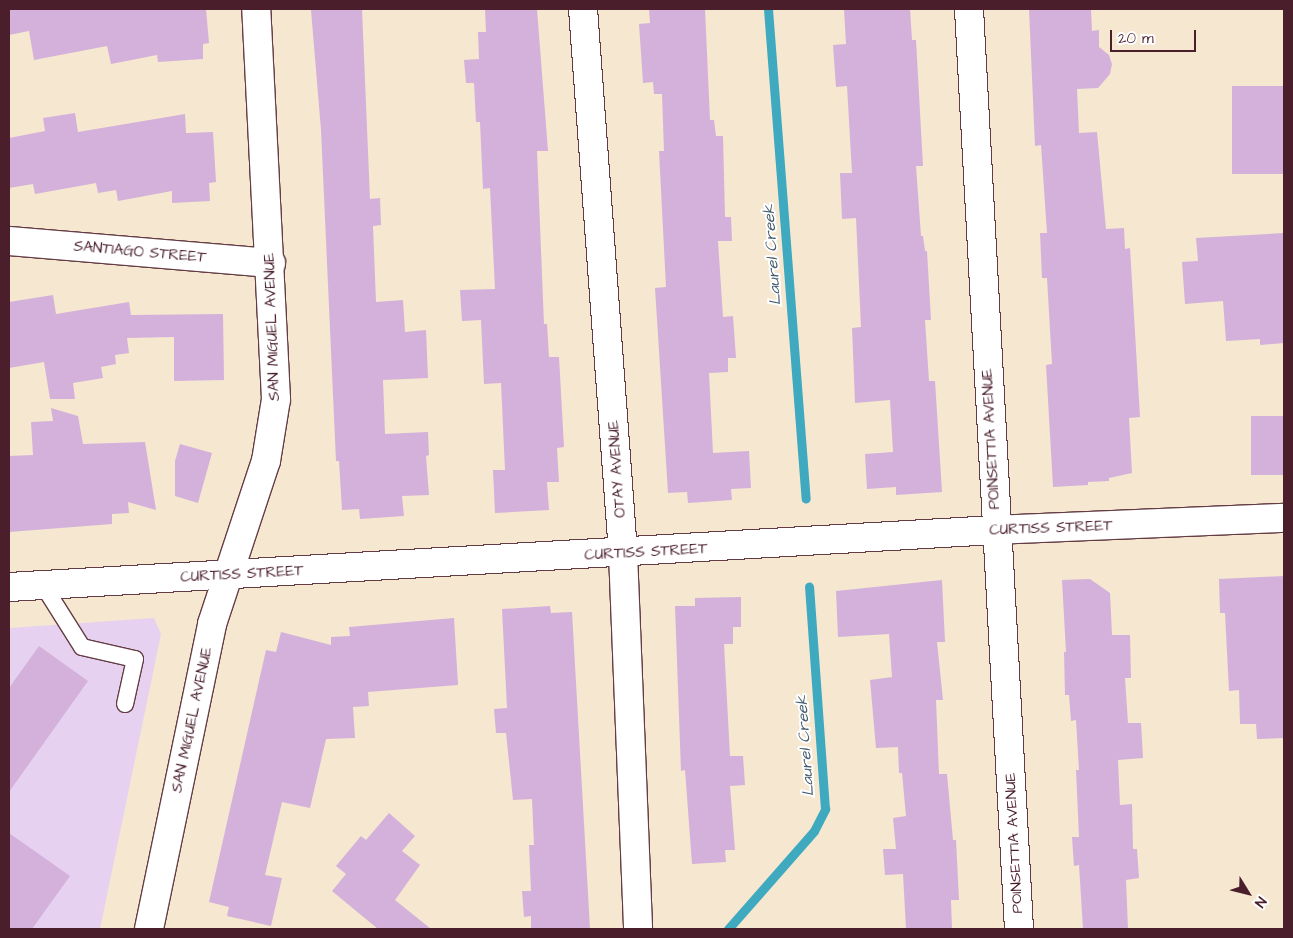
<!DOCTYPE html>
<style>
body{margin:0}
#map{position:relative;width:1293px;height:938px;overflow:hidden;background:#f5e7d0;font-family:"Architects Daughter",sans-serif}
div>[style]{position:absolute}
[style*='--x']{left:calc(var(--x)*1px);top:calc(var(--y)*1px);width:calc(var(--w)*1px);rotate:calc(var(--a)*1deg)}
.built>*{inset:0;background:#e6d2f0}
.stream>*{height:9px;margin:-4.5px;padding:0 4.5px;transform-origin:4.5px;border-radius:4.5px;background:#3fa9bf}
.building>*{inset:0;background:#d4b1da;transform-origin:0 0}
.roads{filter:drop-shadow(1px 0 #643d44) drop-shadow(-1px 0 #643d44) drop-shadow(0 1px #643d44) drop-shadow(0 -1px #643d44)}
.lane>*{height:16px;margin:-8px;padding:0 8px;transform-origin:8px;border-radius:8px;background:#fff}
.street>*{height:28px;margin:-14px;padding:0 14px;transform-origin:14px;border-radius:14px;background:#fff}
span{translate:-50% -50%;white-space:nowrap;text-align:center;line-height:1.15;-webkit-text-stroke:4px #fff;paint-order:stroke}
.street-label{font-size:15px;color:#4a1f2b}
.water-label{font-size:16px;color:#455d6e;font-style:italic}
.frame{position:absolute;inset:0;border:10px solid #4a1f2b;pointer-events:none}
.north{position:absolute;left:1223px;top:868px;width:50px;height:50px;-webkit-text-stroke:4px #fff;paint-order:stroke;rotate:126deg;font-size:14px;font-weight:700;line-height:20px;text-align:center;color:#4a1f2b}
.north::after{content:'';display:block;margin:auto;width:18px;height:22px;background:#4a1f2b;clip-path:polygon(50% 0,100% 100%,50% 72%,0 100%)}
.scale{position:absolute;left:1110px;top:30px;width:86px;height:22px;box-sizing:border-box;border:2px solid #4a1f2b;border-top:0;padding-left:6px;font-size:15px;line-height:18px;white-space:nowrap;color:#4a1f2b;-webkit-text-stroke:4px #fff;paint-order:stroke}
</style>
<div id="map">
<div class="built">
<div style="clip-path:polygon(154px 618px,161px 634px,100px 929px,9px 929px,9px 628px)"></div>
</div>
<div class="stream">
<div style="--x:768;--y:9;--w:491;--a:85.6"></div>
<div style="--x:728;--y:929;--w:130;--a:-48.7"></div>
<div style="--x:814;--y:831;--w:25;--a:-63"></div>
<div style="--x:825;--y:809;--w:223;--a:-94.1"></div>
</div>
<div class="building">
<div style="clip-path:polygon(9px 9px,206px 9px,209px 43px,203px 44px,203px 59px,158px 62px,157px 55px,111px 64px,107px 46px,34px 60px,29px 31px,9px 35px)"></div>
<div style="clip-path:polygon(362px 9px,370px 199px,380px 198px,381px 225px,373px 226px,376px 302px,403px 300px,405px 332px,426px 330px,428px 378px,383px 380px,385px 434px,428px 432px,429px 455px,426px 456px,429px 495px,402px 496px,404px 516px,360px 519px,359px 509px,342px 510px,339px 461px,336px 461px,321px 130px,311px 10px)"></div>
<div style="clip-path:polygon(485px 9px,537px 9px,548px 151px,537px 151px,544px 324px,547px 324px,549px 357px,559px 357px,564px 447px,557px 448px,559px 482px,547px 482px,549px 510px,495px 513px,493px 470px,505px 470px,501px 383px,484px 384px,481px 320px,462px 321px,460px 290px,495px 289px,490px 188px,483px 189px,480px 122px,476px 122px,474px 83px,466px 83px,464px 60px,479px 59px,478px 32px,486px 32px)"></div>
<div style="clip-path:polygon(649px 9px,705px 9px,710px 120px,714px 120px,716px 136px,723px 136px,725px 217px,731px 217px,732px 241px,718px 241px,723px 317px,733px 316px,736px 358px,728px 358px,728px 372px,709px 373px,713px 453px,749px 451px,751px 488px,731px 489px,732px 500px,688px 503px,687px 492px,668px 493px,655px 288px,666px 287px,659px 151px,664px 151px,662px 94px,654px 94px,653px 82px,643px 83px,639px 24px,650px 23px)"></div>
<div style="clip-path:polygon(844px 9px,910px 9px,912px 40px,916px 40px,923px 166px,916px 166px,921px 236px,923px 236px,925px 251px,927px 251px,931px 320px,925px 320px,929px 381px,935px 381px,942px 492px,896px 495px,896px 487px,867px 489px,865px 454px,893px 452px,890px 400px,855px 403px,852px 328px,861px 327px,856px 218px,842px 219px,840px 173px,852px 173px,847px 86px,836px 87px,833px 45px,846px 44px)"></div>
<div style="clip-path:polygon(1029px 9px,1091px 9px,1092px 31px,1099px 30px,1099px 47px,1109px 55px,1112px 64px,1110px 74px,1098px 88px,1077px 89px,1079px 133px,1097px 132px,1106px 229px,1124px 228px,1125px 249px,1130px 248px,1140px 417px,1129px 418px,1132px 473px,1109px 478px,1109px 481px,1088px 482px,1088px 485px,1053px 487px,1046px 365px,1052px 364px,1047px 278px,1042px 278px,1040px 233px,1047px 233px,1041px 145px,1035px 146px)"></div>
<div style="left:1284px;top:86px;width:88px;height:52px;rotate:90deg"></div>
<div style="clip-path:polygon(75px 113px,78px 132px,185px 114px,186px 133px,213px 132px,216px 182px,209px 183px,210px 201px,172px 203px,172px 191px,118px 201px,116px 190px,98px 193px,96px 183px,35px 194px,33px 184px,9px 188px,9px 138px,45px 131px,43px 118px)"></div>
<div style="clip-path:polygon(1284px 233px,1284px 343px,1260px 345px,1260px 339px,1226px 341px,1223px 301px,1185px 304px,1182px 262px,1198px 261px,1196px 238px)"></div>
<div style="clip-path:polygon(53px 295px,56px 314px,129px 302px,131px 315px,223px 314px,224px 380px,174px 381px,174px 337px,127px 338px,129px 353px,115px 355px,116px 364px,101px 367px,103px 378px,73px 383px,75px 399px,50px 399px,44px 362px,9px 368px,9px 302px)"></div>
<div style="clip-path:polygon(51px 408px,78px 416px,83px 444px,145px 442px,156px 510px,128px 502px,129px 513px,112px 514px,112px 524px,9px 532px,9px 456px,33px 455px,31px 422px,53px 421px)"></div>
<div style="left:1284px;top:416px;width:59px;height:33px;rotate:90deg"></div>
<div style="clip-path:polygon(180px 444px,212px 453px,198px 503px,175px 496px,175px 461px)"></div>
<div style="clip-path:polygon(1284px 576px,1284px 738px,1257px 739px,1256px 724px,1240px 724px,1239px 690px,1229px 691px,1225px 613px,1220px 613px,1219px 579px)"></div>
<div style="clip-path:polygon(1090px 579px,1110px 593px,1112px 635px,1130px 635px,1131px 678px,1125px 678px,1128px 723px,1141px 723px,1143px 758px,1118px 760px,1120px 805px,1132px 804px,1133px 849px,1137px 849px,1139px 878px,1126px 880px,1128px 929px,1083px 929px,1079px 865px,1074px 866px,1072px 837px,1079px 837px,1076px 770px,1079px 770px,1076px 720px,1071px 721px,1069px 695px,1065px 695px,1064px 652px,1066px 652px,1062px 580px)"></div>
<div style="clip-path:polygon(942px 580px,945px 642px,937px 642px,943px 700px,936px 700px,939px 774px,947px 774px,953px 840px,956px 840px,959px 900px,951px 900px,952px 929px,906px 929px,903px 874px,885px 875px,883px 849px,896px 849px,893px 818px,906px 816px,902px 773px,899px 773px,898px 747px,876px 748px,870px 680px,892px 677px,889px 634px,838px 637px,836px 591px)"></div>
<div style="clip-path:polygon(741px 597px,741px 627px,733px 627px,733px 644px,724px 644px,730px 756px,743px 756px,745px 785px,730px 786px,735px 850px,725px 850px,726px 862px,692px 864px,685px 770px,681px 771px,675px 606px,695px 606px,695px 598px)"></div>
<div style="clip-path:polygon(550px 606px,551px 613px,572px 612px,590px 929px,531px 929px,531px 916px,524px 917px,522px 891px,531px 891px,529px 845px,534px 845px,532px 799px,513px 800px,506px 733px,496px 733px,494px 709px,507px 708px,502px 609px)"></div>
<div style="clip-path:polygon(454px 618px,458px 685px,368px 692px,369px 706px,353px 707px,355px 738px,326px 739px,310px 808px,282px 802px,265px 875px,282px 878px,271px 926px,227px 916px,229px 907px,209px 902px,266px 650px,276px 652px,281px 632px,331px 645px,331px 637px,350px 636px,349px 627px)"></div>
<div style="clip-path:polygon(39px 646px,88px 681px,9px 792px,9px 688px)"></div>
<div style="clip-path:polygon(389px 813px,415px 836px,402px 851px,420px 865px,395px 900px,431px 929px,378px 929px,332px 891px,346px 874px,336px 866px,361px 836px,366px 840px)"></div>
<div style="clip-path:polygon(9px 833px,70px 876px,32px 929px,9px 929px)"></div>
</div>
<div class="roads">
<div class="lane">
<div style="--x:43;--y:585;--w:73;--a:57.8"></div>
<div style="--x:82;--y:647;--w:54;--a:12.8"></div>
<div style="--x:135;--y:659;--w:46;--a:102.5"></div>
</div>
<div class="street">
<div style="--x:583;--y:9;--w:545;--a:85.79"></div>
<div style="--x:623;--y:553;--w:376;--a:87.7"></div>
<div style="--x:969;--y:9;--w:921;--a:86.89"></div>
<div style="--x:9;--y:241;--w:263;--a:4.8"></div>
<div style="--x:9;--y:587;--w:988;--a:-3.31"></div>
<div style="--x:995;--y:530;--w:289;--a:-2.4"></div>
<div style="--x:149;--y:929;--w:311;--a:-78.3"></div>
<div style="--x:212;--y:624;--w:172;--a:-71.7"></div>
<div style="--x:266;--y:461;--w:63;--a:-80.8"></div>
<div style="--x:276;--y:399;--w:391;--a:-92.9"></div>
</div>
</div>
<div class="street-label">
<span style="left:140px;top:252px;rotate:5deg">SANTIAGO STREET</span>
<span style="left:272px;top:327px;rotate:-92deg">SAN MIGUEL AVENUE</span>
<span style="left:991px;top:439px;rotate:-93deg">POINSETTIA AVENUE</span>
<span style="left:617px;top:469px;rotate:-94deg">OTAY AVENUE</span>
<span style="left:1051px;top:528px;rotate:-2deg">CURTISS STREET</span>
<span style="left:646px;top:552px;rotate:-3deg">CURTISS STREET</span>
<span style="left:242px;top:574px;rotate:-3deg">CURTISS STREET</span>
<span style="left:192px;top:720px;rotate:-78deg">SAN MIGUEL AVENUE</span>
<span style="left:1014px;top:843px;rotate:-93deg">POINSETTIA AVENUE</span>
</div>
<div class="water-label">
<span style="left:772px;top:255px;rotate:-94deg">Laurel Creek</span>
<span style="left:805px;top:746px;rotate:-94deg">Laurel Creek</span>
</div>
<div class="frame"></div>
<div class="north">N</div>
<div class="scale">20 m</div>
</div>
